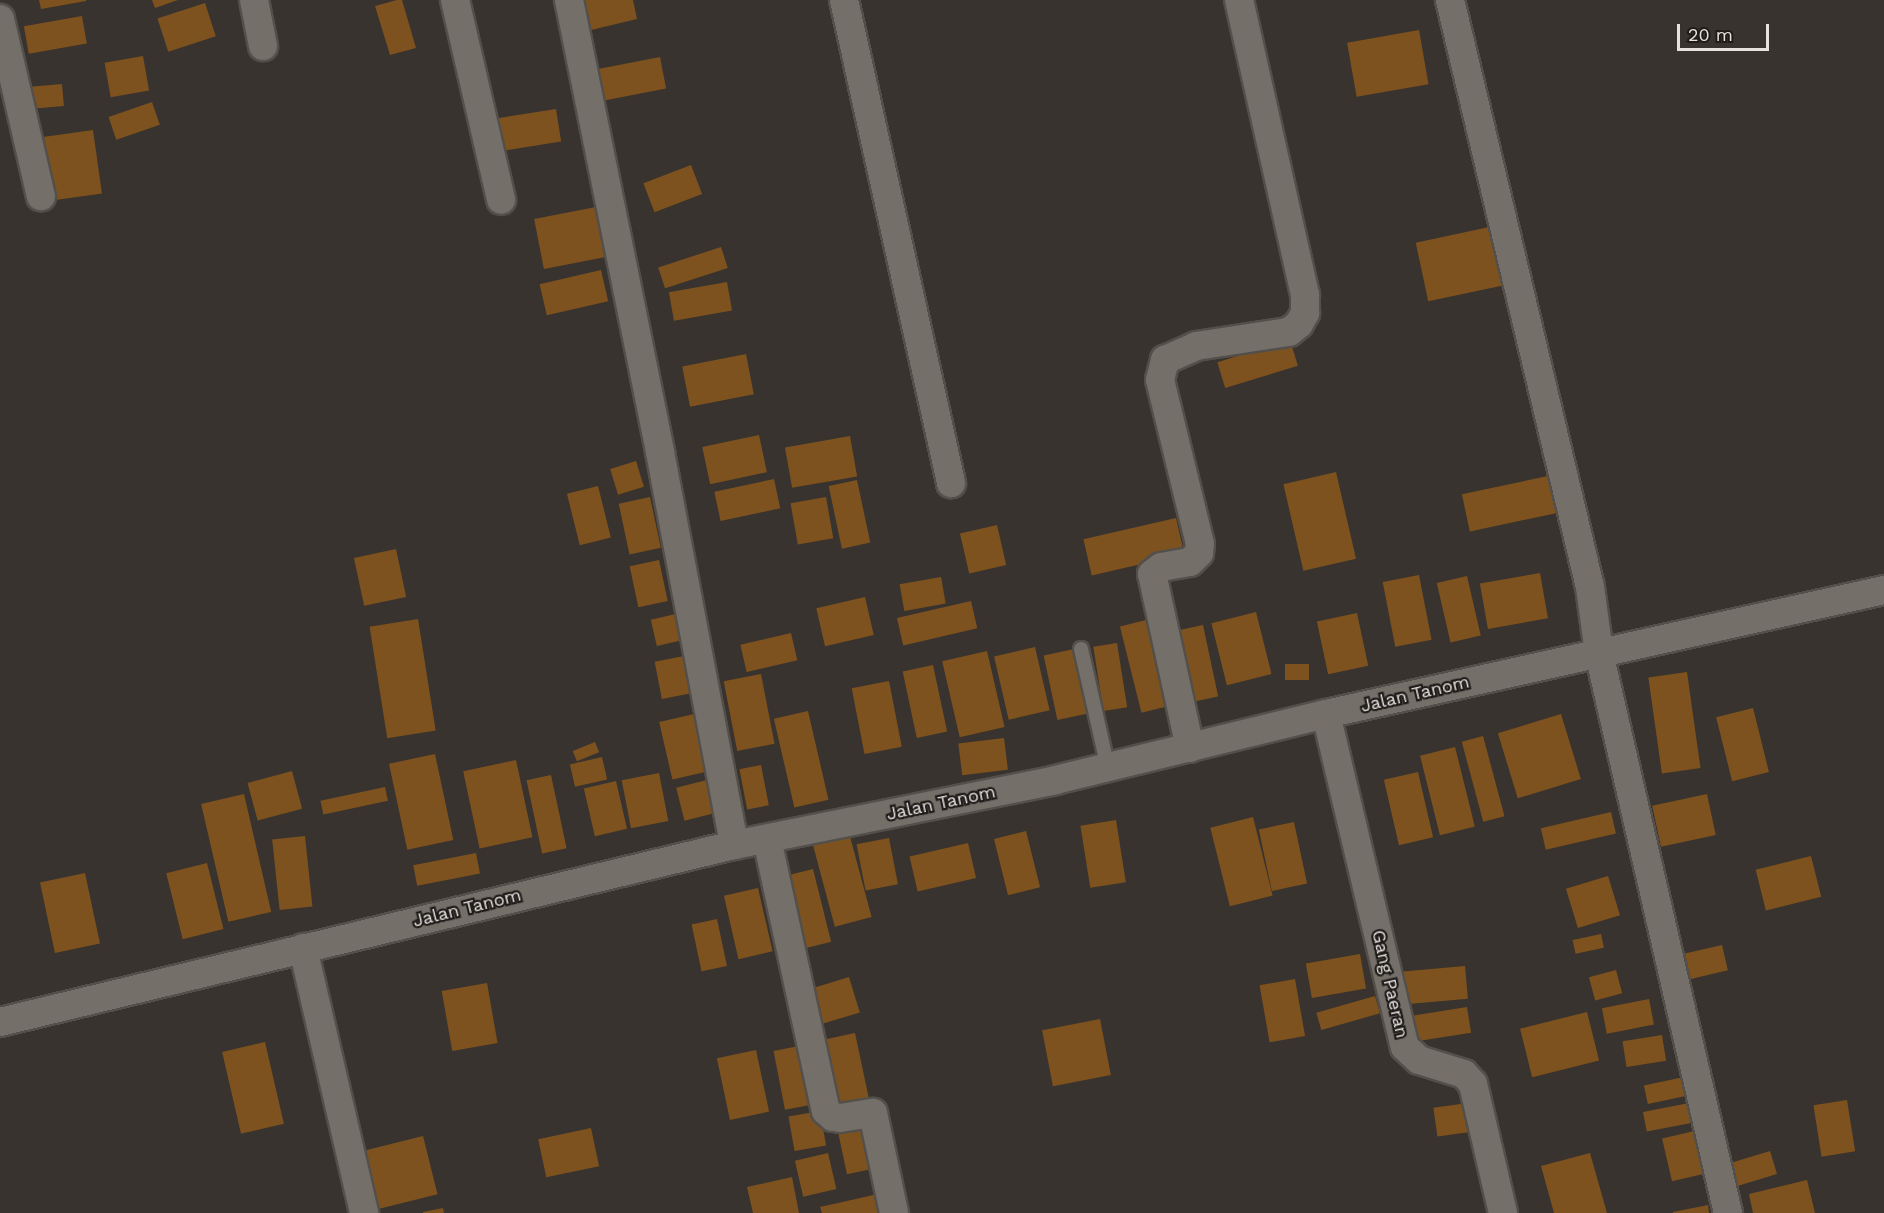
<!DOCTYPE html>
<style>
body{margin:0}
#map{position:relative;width:1884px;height:1213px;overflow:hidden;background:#38332e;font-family:"Work Sans",sans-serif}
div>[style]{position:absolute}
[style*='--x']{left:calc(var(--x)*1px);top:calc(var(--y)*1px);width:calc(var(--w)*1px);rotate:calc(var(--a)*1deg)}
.building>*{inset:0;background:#7e521e;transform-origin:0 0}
.roads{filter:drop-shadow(2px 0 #534f4a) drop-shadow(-2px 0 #534f4a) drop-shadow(0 2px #534f4a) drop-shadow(0 -2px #534f4a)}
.lane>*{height:14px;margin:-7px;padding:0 7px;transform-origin:7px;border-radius:7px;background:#756f69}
.street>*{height:28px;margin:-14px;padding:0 14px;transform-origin:14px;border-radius:14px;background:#756f69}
span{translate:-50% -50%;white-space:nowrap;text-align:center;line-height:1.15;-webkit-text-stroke:4.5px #1e1b19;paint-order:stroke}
.street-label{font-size:18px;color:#e6e2df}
.scale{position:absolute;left:1677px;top:24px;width:92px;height:27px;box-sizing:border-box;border:3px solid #e6e2df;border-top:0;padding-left:8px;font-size:18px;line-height:21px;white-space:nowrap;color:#e6e2df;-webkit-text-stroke:4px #1e1b19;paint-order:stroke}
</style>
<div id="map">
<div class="building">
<div style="clip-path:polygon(39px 0,86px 0,86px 1px,41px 9px)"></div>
<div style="clip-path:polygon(152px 0,178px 0,155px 8px)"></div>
<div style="clip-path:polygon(397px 0,402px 0,416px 48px,390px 55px,375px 6px)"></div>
<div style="clip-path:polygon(584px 0,633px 0,637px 19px,591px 30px)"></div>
<div style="left:205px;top:3px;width:35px;height:50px;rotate:72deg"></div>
<div style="left:82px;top:16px;width:28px;height:59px;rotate:80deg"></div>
<div style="left:1419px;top:30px;width:55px;height:73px;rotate:80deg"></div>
<div style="left:143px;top:56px;width:35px;height:39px;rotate:80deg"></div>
<div style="left:660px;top:57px;width:32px;height:63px;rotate:79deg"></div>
<div style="left:62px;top:84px;width:22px;height:35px;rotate:85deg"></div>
<div style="left:152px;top:102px;width:24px;height:46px;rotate:71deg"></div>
<div style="left:556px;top:109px;width:33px;height:59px;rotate:81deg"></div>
<div style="left:93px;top:130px;width:64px;height:54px;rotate:82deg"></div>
<div style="left:691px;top:165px;width:31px;height:51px;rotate:69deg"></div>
<div style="left:596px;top:207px;width:51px;height:63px;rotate:79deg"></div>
<div style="left:1494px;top:226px;width:60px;height:80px;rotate:78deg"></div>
<div style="left:721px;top:247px;width:22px;height:66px;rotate:72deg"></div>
<div style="left:601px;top:270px;width:32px;height:63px;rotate:77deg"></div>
<div style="left:727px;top:282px;width:29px;height:59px;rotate:80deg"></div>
<div style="left:1290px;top:340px;width:27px;height:76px;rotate:73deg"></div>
<div style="left:746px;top:354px;width:41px;height:65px;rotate:79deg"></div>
<div style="left:759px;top:435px;width:38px;height:58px;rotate:78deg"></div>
<div style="left:850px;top:436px;width:41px;height:66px;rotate:80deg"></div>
<div style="left:636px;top:461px;width:27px;height:27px;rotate:73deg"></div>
<div style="left:1336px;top:472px;width:89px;height:54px;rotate:77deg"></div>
<div style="left:1548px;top:476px;width:38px;height:88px;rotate:78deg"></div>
<div style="left:774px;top:479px;width:30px;height:61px;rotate:78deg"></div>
<div style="left:857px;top:480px;width:64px;height:29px;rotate:78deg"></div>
<div style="left:598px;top:486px;width:53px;height:32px;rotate:76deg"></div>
<div style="left:650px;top:497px;width:52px;height:32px;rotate:78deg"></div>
<div style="left:826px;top:497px;width:42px;height:36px;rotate:80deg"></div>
<div style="left:1176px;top:518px;width:37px;height:95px;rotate:77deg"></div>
<div style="left:997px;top:525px;width:41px;height:38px;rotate:77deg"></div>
<div style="left:396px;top:549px;width:49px;height:43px;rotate:78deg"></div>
<div style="left:659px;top:560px;width:42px;height:30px;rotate:78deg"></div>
<div style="left:1540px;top:573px;width:46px;height:61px;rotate:80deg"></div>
<div style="left:1419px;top:575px;width:66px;height:37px;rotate:79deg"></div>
<div style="left:1467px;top:576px;width:61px;height:31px;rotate:77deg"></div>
<div style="left:941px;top:577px;width:27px;height:42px;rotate:80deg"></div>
<div style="left:865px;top:597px;width:39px;height:50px;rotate:77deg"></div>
<div style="left:971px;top:601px;width:28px;height:76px;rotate:77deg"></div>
<div style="left:1256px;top:612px;width:64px;height:46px;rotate:76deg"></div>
<div style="left:680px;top:613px;width:27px;height:30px;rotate:77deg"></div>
<div style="left:1357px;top:613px;width:54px;height:41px;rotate:78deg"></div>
<div style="left:418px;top:619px;width:113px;height:49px;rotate:81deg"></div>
<div style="left:1150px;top:619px;width:89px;height:31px;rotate:76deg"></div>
<div style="left:1203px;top:625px;width:73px;height:38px;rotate:78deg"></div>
<div style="left:791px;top:633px;width:28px;height:52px;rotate:77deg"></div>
<div style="left:1117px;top:643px;width:65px;height:24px;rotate:81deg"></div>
<div style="left:1035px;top:647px;width:65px;height:42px;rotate:77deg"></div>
<div style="left:1074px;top:649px;width:66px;height:31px;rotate:78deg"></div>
<div style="left:987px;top:651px;width:78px;height:46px;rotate:77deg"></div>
<div style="left:689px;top:655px;width:38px;height:35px;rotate:79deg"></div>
<div style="left:1309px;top:664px;width:16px;height:24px;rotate:90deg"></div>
<div style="left:933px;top:665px;width:68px;height:31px;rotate:78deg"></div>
<div style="left:1687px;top:672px;width:97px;height:39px;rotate:82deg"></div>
<div style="left:761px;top:674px;width:71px;height:38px;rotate:79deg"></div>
<div style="left:889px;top:681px;width:67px;height:38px;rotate:79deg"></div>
<div style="left:1753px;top:708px;width:66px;height:38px;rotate:76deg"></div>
<div style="left:808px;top:711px;width:91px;height:35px;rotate:77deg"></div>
<div style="left:703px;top:712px;width:59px;height:45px;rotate:77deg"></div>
<div style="left:1561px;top:714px;width:68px;height:66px;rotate:73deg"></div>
<div style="left:1483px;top:736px;width:83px;height:22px;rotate:75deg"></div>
<div style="left:1004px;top:738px;width:32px;height:46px;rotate:83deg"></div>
<div style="left:595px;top:742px;width:11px;height:24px;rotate:68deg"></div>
<div style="left:1455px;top:747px;width:82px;height:36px;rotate:76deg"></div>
<div style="left:435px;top:754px;width:88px;height:47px;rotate:78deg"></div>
<div style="left:602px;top:757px;width:23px;height:33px;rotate:77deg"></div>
<div style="left:516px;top:760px;width:79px;height:54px;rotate:78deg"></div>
<div style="left:761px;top:765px;width:41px;height:22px;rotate:79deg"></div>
<div style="left:292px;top:771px;width:39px;height:46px;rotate:75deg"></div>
<div style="left:1418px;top:772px;width:67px;height:35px;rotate:77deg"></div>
<div style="left:659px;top:773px;width:49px;height:38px;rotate:79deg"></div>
<div style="left:551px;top:775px;width:75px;height:25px;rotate:78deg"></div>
<div style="left:715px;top:778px;width:34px;height:40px;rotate:76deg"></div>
<div style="left:616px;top:781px;width:49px;height:33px;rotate:77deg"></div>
<div style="left:385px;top:787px;width:14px;height:66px;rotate:78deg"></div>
<div style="left:244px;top:794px;width:121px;height:44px;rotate:77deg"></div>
<div style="left:1707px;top:794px;width:42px;height:56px;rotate:78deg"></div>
<div style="left:1611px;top:812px;width:22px;height:72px;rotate:77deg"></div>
<div style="left:1253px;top:817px;width:81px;height:44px;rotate:76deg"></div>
<div style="left:1116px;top:820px;width:63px;height:36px;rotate:81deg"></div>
<div style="left:1294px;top:822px;width:63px;height:36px;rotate:78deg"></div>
<div style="left:848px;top:829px;width:91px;height:38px;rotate:75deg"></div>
<div style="left:1026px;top:831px;width:58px;height:33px;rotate:76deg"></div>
<div style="left:305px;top:836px;width:71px;height:33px;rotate:84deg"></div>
<div style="left:889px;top:838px;width:47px;height:33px;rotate:79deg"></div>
<div style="left:968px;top:843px;width:36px;height:60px;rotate:77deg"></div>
<div style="left:476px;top:853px;width:21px;height:64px;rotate:79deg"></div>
<div style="left:1811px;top:856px;width:42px;height:57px;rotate:76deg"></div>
<div style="left:207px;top:863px;width:68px;height:42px;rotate:76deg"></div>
<div style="left:813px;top:869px;width:75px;height:33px;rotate:76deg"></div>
<div style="left:85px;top:873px;width:72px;height:46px;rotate:78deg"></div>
<div style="left:1608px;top:876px;width:41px;height:44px;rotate:73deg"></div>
<div style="left:758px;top:888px;width:65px;height:35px;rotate:77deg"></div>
<div style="left:717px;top:919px;width:48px;height:26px;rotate:78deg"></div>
<div style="left:1601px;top:934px;width:14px;height:29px;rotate:78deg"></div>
<div style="left:1722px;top:945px;width:26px;height:38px;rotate:77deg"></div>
<div style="left:1360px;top:954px;width:35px;height:55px;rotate:80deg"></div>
<div style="left:1465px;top:966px;width:33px;height:71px;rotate:85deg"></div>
<div style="left:1616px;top:970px;width:24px;height:28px;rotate:75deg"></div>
<div style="left:849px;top:977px;width:37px;height:51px;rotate:73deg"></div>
<div style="left:1295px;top:979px;width:58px;height:36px;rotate:80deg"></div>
<div style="left:487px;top:983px;width:61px;height:46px;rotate:80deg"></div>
<div style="left:1375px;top:996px;width:18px;height:61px;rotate:74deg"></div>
<div style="left:1649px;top:999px;width:26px;height:48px;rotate:79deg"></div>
<div style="left:1467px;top:1007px;width:26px;height:60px;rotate:81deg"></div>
<div style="left:1587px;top:1012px;width:50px;height:69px;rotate:76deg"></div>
<div style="left:1100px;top:1019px;width:57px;height:59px;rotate:79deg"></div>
<div style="left:855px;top:1033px;width:67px;height:37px;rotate:78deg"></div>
<div style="left:1662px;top:1035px;width:26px;height:40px;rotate:81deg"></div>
<div style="left:265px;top:1042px;width:84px;height:44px;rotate:77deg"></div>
<div style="left:804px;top:1045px;width:60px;height:31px;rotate:79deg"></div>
<div style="left:756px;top:1050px;width:63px;height:40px;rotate:78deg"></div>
<div style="left:1684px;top:1077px;width:19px;height:41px;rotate:78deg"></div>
<div style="left:1847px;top:1100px;width:52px;height:34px;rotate:81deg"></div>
<div style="left:1475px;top:1102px;width:29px;height:42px;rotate:82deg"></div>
<div style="left:1694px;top:1102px;width:20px;height:52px;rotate:79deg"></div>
<div style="left:820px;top:1111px;width:35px;height:32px;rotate:80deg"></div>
<div style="left:871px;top:1114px;width:54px;height:36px;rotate:78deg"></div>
<div style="left:591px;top:1128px;width:39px;height:54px;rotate:78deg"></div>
<div style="left:1703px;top:1129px;width:44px;height:42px;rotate:77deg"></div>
<div style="left:423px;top:1136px;width:60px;height:64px;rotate:76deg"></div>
<div style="left:1770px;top:1151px;width:24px;height:50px;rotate:73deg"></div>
<div style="left:828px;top:1153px;width:37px;height:34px;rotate:77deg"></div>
<div style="clip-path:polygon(1590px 1153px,1607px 1213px,1554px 1213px,1541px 1166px)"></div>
<div style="clip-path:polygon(792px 1177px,799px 1213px,753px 1213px,747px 1187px)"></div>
<div style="clip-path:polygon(1807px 1180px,1815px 1213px,1753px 1213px,1749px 1194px)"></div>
<div style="clip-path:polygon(878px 1194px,882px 1213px,822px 1213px,820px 1207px)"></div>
<div style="clip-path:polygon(1708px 1205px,1709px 1213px,1673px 1213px,1673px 1212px)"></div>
<div style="clip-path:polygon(443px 1208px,444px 1213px,423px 1213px,423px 1212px)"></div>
</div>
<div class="roads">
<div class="lane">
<div style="--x:1081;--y:649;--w:122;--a:77.2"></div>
</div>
<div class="street">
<div style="--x:254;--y:0;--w:47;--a:78.9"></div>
<div style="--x:455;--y:0;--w:205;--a:77"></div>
<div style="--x:569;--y:0;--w:461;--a:78.6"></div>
<div style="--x:660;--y:452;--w:400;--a:79.3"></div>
<div style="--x:844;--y:0;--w:495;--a:77.5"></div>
<div style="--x:1450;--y:0;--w:603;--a:76.59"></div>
<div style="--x:1590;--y:587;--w:67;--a:82.2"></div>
<div style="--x:1599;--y:653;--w:575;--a:77.03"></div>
<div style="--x:0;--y:19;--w:182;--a:77"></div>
<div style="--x:1326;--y:714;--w:342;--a:76.7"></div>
<div style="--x:1405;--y:1047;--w:19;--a:43"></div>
<div style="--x:1419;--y:1060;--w:47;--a:17.3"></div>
<div style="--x:1464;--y:1074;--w:13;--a:48"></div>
<div style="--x:1473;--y:1084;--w:132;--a:76.9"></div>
<div style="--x:1190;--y:748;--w:178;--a:-102.3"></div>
<div style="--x:1152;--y:574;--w:11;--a:-38"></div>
<div style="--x:1161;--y:567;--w:29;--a:-10"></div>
<div style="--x:1190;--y:562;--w:13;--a:-45"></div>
<div style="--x:1199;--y:553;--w:9;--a:-84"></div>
<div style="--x:1200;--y:544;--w:169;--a:-103.7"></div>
<div style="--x:1160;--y:380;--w:21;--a:-76"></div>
<div style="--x:1165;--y:360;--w:34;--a:-24"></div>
<div style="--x:1196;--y:346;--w:94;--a:-8.6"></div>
<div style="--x:1289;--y:332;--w:13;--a:-39"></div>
<div style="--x:1299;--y:324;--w:13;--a:-61"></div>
<div style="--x:1305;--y:313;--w:18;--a:-90"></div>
<div style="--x:1305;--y:295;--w:302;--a:-102.6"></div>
<div style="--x:767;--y:839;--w:278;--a:77.8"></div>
<div style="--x:826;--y:1111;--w:9;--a:41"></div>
<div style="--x:833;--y:1117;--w:7;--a:8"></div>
<div style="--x:840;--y:1118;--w:33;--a:-9"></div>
<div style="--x:873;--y:1113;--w:102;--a:78.1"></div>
<div style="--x:303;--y:948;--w:272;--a:77"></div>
<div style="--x:0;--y:1022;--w:755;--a:-13.56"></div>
<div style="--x:734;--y:845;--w:328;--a:-11.4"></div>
<div style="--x:1055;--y:780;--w:279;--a:-13.7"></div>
<div style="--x:1326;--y:714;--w:572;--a:-12.53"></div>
</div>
</div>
<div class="street-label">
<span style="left:1415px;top:694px;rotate:-13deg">Jalan Tanom</span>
<span style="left:941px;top:803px;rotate:-12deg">Jalan Tanom</span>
<span style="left:467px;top:908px;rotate:-14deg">Jalan Tanom</span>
<span style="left:1390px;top:984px;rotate:77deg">Gang Paeran</span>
</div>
<div class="scale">20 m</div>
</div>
